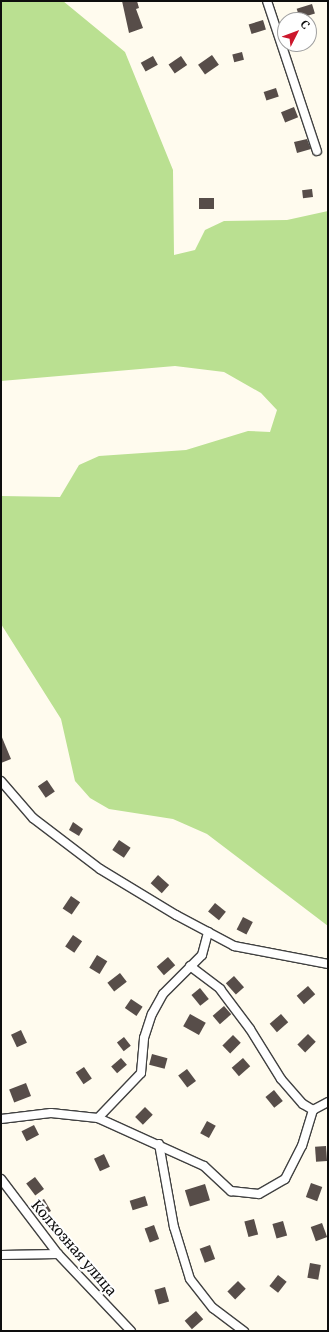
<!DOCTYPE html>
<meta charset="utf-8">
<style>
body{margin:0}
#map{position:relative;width:329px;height:1332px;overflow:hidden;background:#fffbee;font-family:Merriweather,serif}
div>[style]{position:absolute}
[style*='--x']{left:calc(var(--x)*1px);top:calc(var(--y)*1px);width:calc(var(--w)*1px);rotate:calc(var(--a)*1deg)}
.forest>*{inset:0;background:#bae091}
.building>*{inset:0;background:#574d49;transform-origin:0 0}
.roads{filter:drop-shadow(1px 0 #414141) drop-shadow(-1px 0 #414141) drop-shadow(0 1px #414141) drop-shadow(0 -1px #414141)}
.street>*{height:8px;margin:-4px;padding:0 4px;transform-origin:4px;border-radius:4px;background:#fff}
span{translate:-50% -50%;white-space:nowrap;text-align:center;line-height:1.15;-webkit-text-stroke:4px #fff;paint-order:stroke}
.street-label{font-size:14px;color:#0e0e0e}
.frame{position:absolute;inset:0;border:2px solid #0e0e0e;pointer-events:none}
.north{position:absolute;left:277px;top:12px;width:40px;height:40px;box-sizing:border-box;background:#fff;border:1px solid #9f9f9f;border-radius:50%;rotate:48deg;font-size:11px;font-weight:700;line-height:16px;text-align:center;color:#0e0e0e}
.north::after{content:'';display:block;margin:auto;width:14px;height:18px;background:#cc172c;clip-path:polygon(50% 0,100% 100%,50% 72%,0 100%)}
</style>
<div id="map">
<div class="forest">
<div style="clip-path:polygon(1px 1px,63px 1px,125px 52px,173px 170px,174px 255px,195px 250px,205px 230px,224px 221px,287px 220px,328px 211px,328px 926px,207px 834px,173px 819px,109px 809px,90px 798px,75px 781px,61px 719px,1px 624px,1px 496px,60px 497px,79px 465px,99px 456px,186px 450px,248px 431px,270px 432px,277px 410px,261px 393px,224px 372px,175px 366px,1px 381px)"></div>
</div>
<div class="building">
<div style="clip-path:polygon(122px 1px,137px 1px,139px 8px,136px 9px,143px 28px,129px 33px)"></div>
<div style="left:312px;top:4px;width:10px;height:16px;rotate:73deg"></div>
<div style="left:263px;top:20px;width:10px;height:15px;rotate:73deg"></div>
<div style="left:242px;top:52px;width:8px;height:10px;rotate:76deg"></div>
<div style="left:212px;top:55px;width:12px;height:17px;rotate:55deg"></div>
<div style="left:153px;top:56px;width:10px;height:14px;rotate:61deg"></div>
<div style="left:181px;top:56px;width:11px;height:15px;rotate:56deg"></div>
<div style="left:276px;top:88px;width:9px;height:13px;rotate:72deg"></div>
<div style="left:294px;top:107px;width:11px;height:14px;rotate:68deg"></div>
<div style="clip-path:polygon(307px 139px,311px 149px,297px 153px,294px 142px)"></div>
<div style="left:312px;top:189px;width:8px;height:10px;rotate:83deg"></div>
<div style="left:199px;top:198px;width:15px;height:11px"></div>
<div style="clip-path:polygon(1px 735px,11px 759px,1px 763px)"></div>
<div style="left:47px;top:780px;width:14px;height:11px;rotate:56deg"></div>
<div style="clip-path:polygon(73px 822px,83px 829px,79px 836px,69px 830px)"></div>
<div style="left:119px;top:840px;width:14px;height:12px;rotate:34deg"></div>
<div style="left:158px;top:875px;width:15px;height:11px;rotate:42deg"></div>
<div style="left:71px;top:896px;width:11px;height:15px;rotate:34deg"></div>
<div style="left:215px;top:903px;width:14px;height:11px;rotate:39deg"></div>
<div style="left:243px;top:917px;width:11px;height:14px;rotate:27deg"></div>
<div style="left:73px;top:935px;width:11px;height:14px;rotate:34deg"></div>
<div style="left:97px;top:955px;width:12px;height:15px;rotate:31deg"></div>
<div style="left:168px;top:957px;width:11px;height:15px;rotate:49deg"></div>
<div style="left:120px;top:973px;width:11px;height:16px;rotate:52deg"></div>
<div style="left:234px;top:976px;width:15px;height:11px;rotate:48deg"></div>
<div style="left:308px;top:986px;width:11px;height:15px;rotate:49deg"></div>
<div style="left:200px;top:988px;width:14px;height:11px;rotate:51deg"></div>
<div style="left:131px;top:999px;width:14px;height:11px;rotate:34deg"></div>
<div style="left:224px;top:1006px;width:11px;height:15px;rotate:49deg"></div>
<div style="left:190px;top:1014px;width:18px;height:14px;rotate:29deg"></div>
<div style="left:281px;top:1014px;width:11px;height:15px;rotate:49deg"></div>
<div style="left:21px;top:1030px;width:14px;height:11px;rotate:65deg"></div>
<div style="left:308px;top:1034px;width:11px;height:15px;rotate:45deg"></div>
<div style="left:233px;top:1035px;width:11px;height:15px;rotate:45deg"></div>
<div style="left:124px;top:1037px;width:11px;height:9px;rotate:52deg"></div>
<div style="left:152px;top:1054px;width:16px;height:11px;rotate:15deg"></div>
<div style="left:121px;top:1058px;width:9px;height:13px;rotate:49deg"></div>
<div style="left:243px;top:1058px;width:11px;height:15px;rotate:49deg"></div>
<div style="left:84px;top:1067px;width:14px;height:10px;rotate:56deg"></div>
<div style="left:187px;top:1069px;width:15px;height:11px;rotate:53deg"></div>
<div style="left:26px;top:1083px;width:14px;height:18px;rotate:69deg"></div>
<div style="left:274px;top:1090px;width:14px;height:11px;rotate:51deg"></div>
<div style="left:145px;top:1107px;width:11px;height:14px;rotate:45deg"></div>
<div style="left:207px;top:1121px;width:10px;height:14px;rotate:29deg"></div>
<div style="left:34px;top:1125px;width:11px;height:14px;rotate:63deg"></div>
<div style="left:326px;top:1146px;width:15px;height:11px;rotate:86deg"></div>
<div style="left:104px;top:1154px;width:14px;height:11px;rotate:65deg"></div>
<div style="left:35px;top:1177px;width:15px;height:11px;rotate:53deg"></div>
<div style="left:311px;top:1183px;width:12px;height:15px;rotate:20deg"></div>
<div style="left:205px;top:1184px;width:17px;height:21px;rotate:73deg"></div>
<div style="left:145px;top:1196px;width:10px;height:16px;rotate:73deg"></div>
<div style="left:44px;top:1199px;width:14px;height:11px;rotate:60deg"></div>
<div style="left:254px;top:1219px;width:16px;height:10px;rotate:75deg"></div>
<div style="left:283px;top:1221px;width:15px;height:11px;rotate:74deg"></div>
<div style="left:322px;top:1223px;width:15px;height:12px;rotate:70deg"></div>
<div style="left:154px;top:1225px;width:15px;height:10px;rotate:70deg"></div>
<div style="left:210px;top:1245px;width:15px;height:11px;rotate:70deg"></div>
<div style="left:310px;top:1263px;width:11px;height:15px;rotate:10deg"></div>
<div style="left:278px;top:1275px;width:11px;height:14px;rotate:38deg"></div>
<div style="left:238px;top:1281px;width:11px;height:15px;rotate:45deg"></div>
<div style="left:165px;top:1287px;width:15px;height:11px;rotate:74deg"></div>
<div style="left:196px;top:1311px;width:11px;height:15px;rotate:49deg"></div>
</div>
<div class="roads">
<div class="street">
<div style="--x:267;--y:1;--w:158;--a:71.6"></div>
<div style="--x:1;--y:781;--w:49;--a:49.1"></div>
<div style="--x:33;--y:818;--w:84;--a:37.3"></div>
<div style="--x:100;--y:869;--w:89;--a:31.2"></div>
<div style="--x:176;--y:915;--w:66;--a:28.1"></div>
<div style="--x:234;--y:946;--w:96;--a:10.8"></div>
<div style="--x:190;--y:966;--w:38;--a:37"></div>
<div style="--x:220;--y:989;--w:50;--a:53.1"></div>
<div style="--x:250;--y:1029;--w:59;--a:58.2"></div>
<div style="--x:281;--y:1079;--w:33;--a:49"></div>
<div style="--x:303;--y:1104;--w:12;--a:31"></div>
<div style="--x:98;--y:1118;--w:62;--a:-46.3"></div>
<div style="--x:141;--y:1073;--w:35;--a:-85"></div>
<div style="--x:144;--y:1038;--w:25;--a:-72"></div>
<div style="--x:152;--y:1014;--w:23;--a:-61"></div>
<div style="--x:163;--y:994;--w:55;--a:-45"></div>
<div style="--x:202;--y:955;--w:24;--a:-75"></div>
<div style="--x:1;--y:1119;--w:50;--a:-6.8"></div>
<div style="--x:51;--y:1113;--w:47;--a:6.1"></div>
<div style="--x:98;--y:1118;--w:116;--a:24.4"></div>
<div style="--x:204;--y:1166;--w:37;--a:43"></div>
<div style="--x:231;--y:1191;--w:28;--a:6"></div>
<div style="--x:259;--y:1194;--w:30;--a:-30"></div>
<div style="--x:285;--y:1179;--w:37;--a:-63"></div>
<div style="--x:302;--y:1146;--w:38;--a:-73"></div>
<div style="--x:313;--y:1110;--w:17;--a:-28"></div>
<div style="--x:159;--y:1144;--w:84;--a:79.8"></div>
<div style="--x:174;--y:1227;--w:54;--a:72.9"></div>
<div style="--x:190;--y:1279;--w:37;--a:52"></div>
<div style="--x:213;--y:1308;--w:39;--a:37"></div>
<div style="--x:1;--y:1179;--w:94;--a:52.8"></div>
<div style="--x:58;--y:1254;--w:106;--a:46.5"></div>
<div style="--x:1;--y:1255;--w:57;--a:-1"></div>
</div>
</div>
<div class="street-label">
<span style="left:74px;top:1248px;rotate:49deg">Колхозная улица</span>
</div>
<div class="frame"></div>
<div class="north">С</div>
</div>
